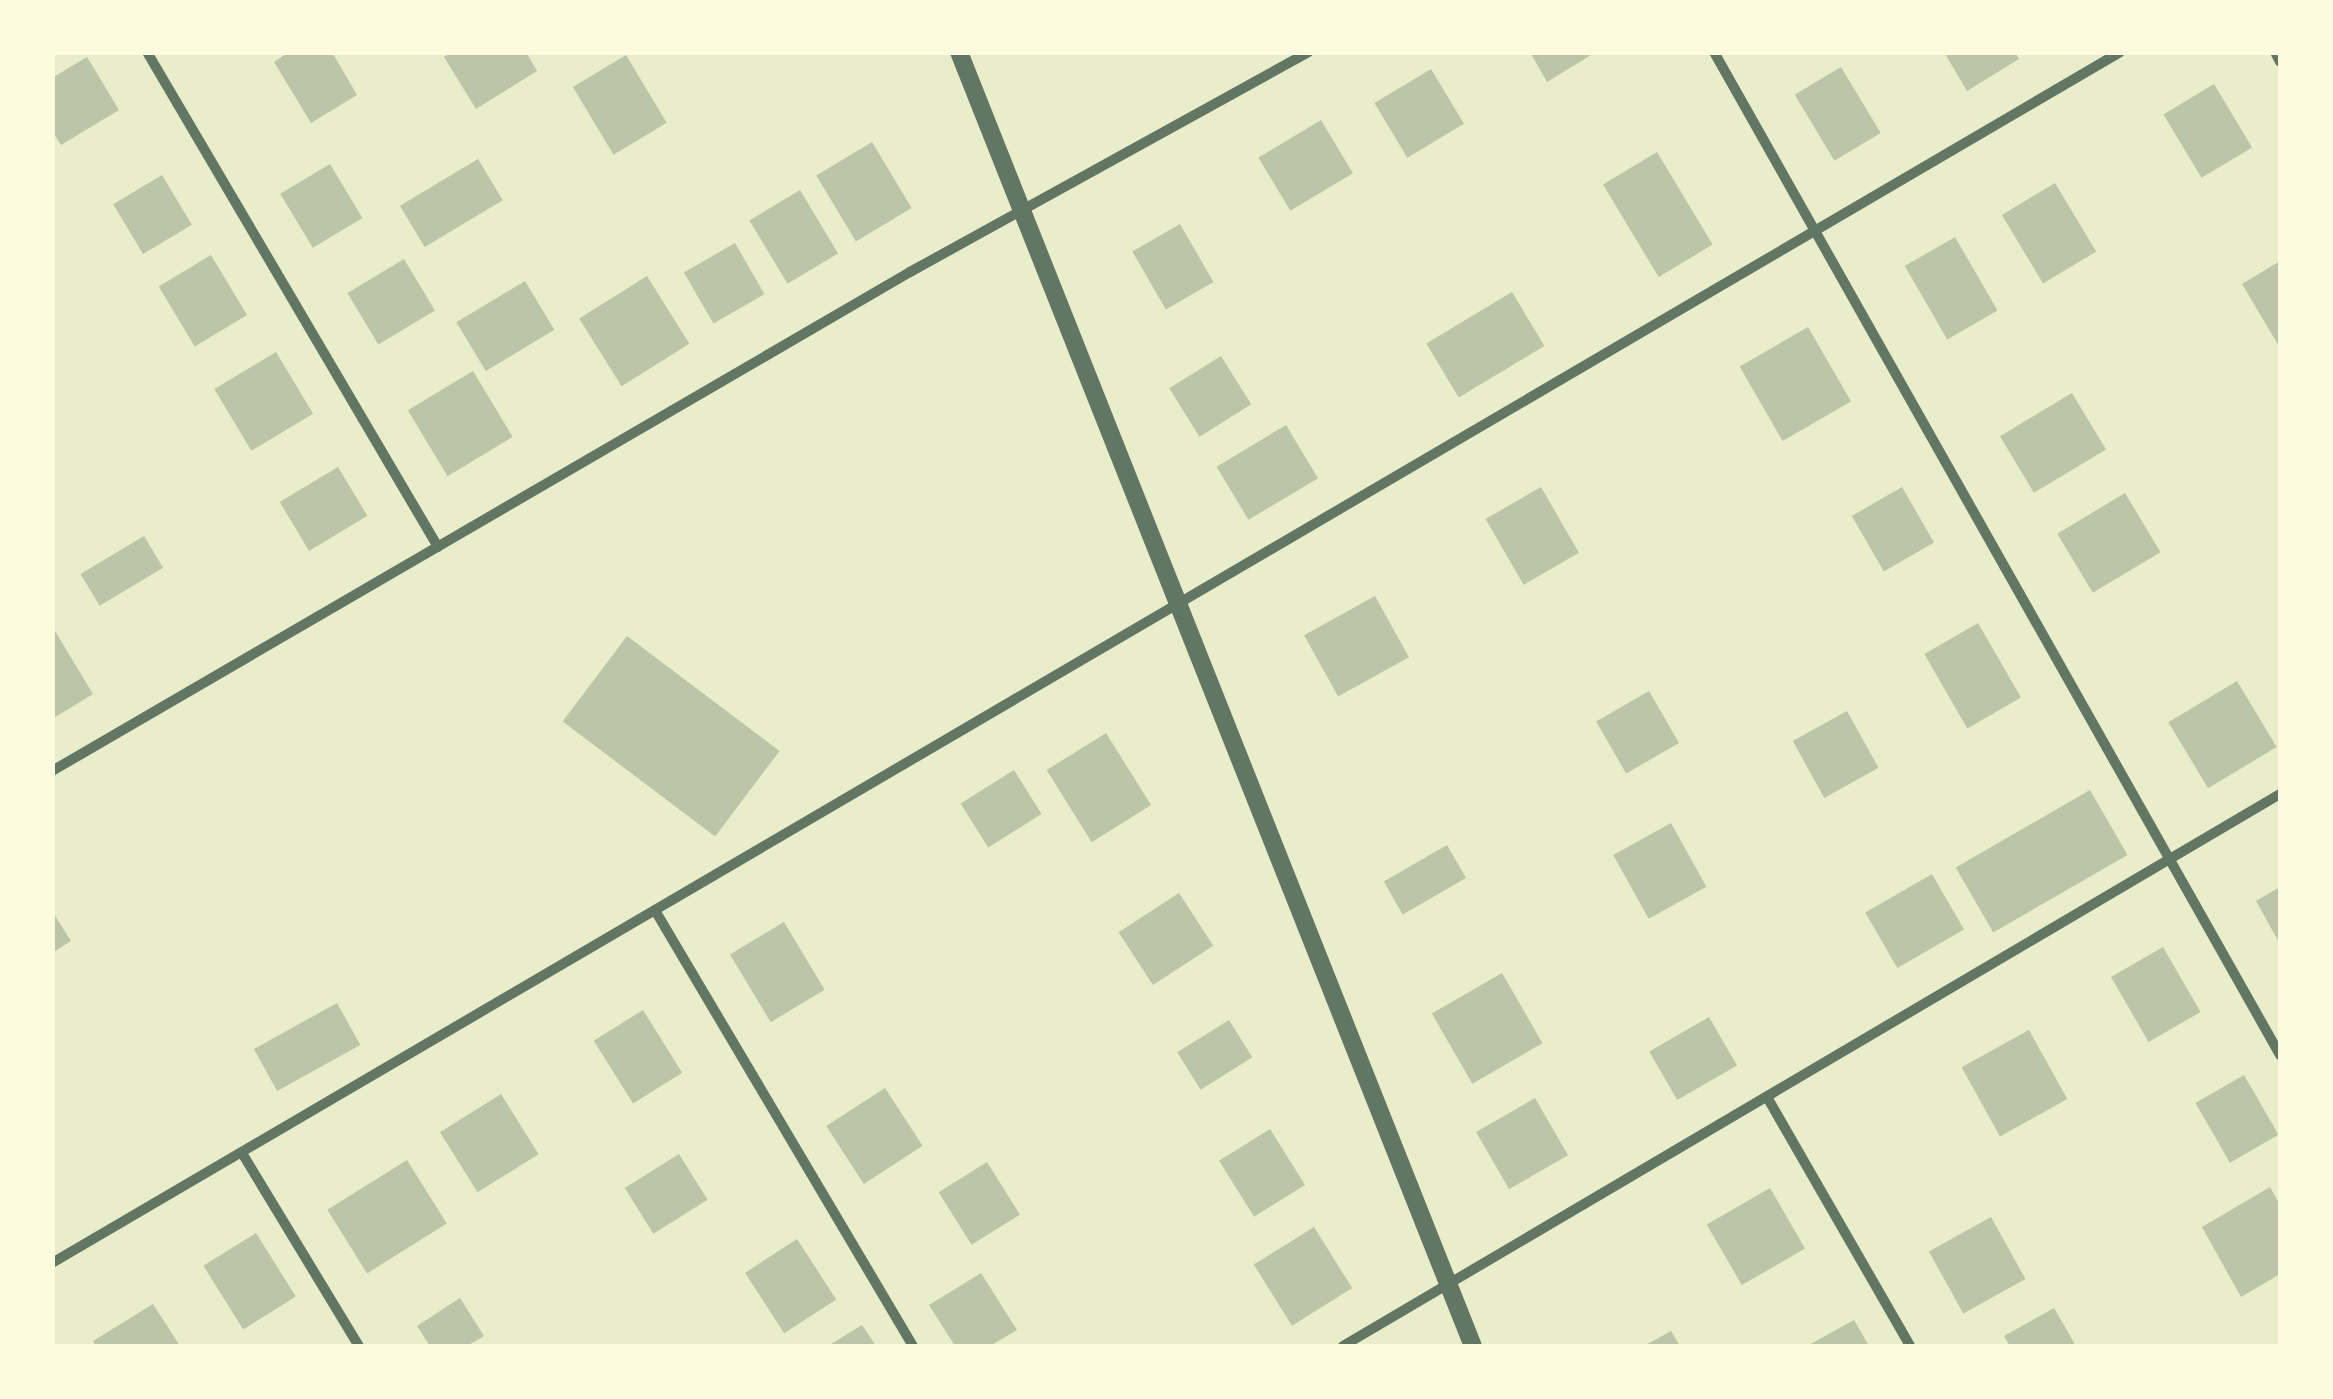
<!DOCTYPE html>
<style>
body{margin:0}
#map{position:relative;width:2333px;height:1399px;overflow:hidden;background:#e9edc9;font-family:"Work Sans",sans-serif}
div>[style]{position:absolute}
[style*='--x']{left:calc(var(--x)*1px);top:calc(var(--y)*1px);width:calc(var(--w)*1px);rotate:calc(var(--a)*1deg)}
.building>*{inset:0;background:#bcc5a7;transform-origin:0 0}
.minor>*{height:10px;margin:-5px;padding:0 5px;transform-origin:5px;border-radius:5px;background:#617663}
.tertiary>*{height:18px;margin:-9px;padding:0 9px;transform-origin:9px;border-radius:9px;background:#617663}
span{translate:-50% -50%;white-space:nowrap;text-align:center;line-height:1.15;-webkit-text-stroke:10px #fefae0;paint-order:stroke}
.frame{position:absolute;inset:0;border:55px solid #fefae0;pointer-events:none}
</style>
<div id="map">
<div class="building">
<div style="clip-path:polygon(289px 52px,332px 52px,357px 95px,311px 123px,274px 62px)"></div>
<div style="clip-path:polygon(452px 52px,526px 52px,537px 71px,476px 109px,444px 57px)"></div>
<div style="clip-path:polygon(1530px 52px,1596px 52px,1547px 82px)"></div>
<div style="clip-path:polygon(1944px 52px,2015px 52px,2019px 59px,1967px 91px)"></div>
<div style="left:626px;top:55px;width:79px;height:62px;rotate:59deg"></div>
<div style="clip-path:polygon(87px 57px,119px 110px,61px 145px,52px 131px,52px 78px)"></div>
<div style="left:1841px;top:67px;width:77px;height:54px;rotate:59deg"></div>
<div style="left:1431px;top:69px;width:64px;height:66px;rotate:59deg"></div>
<div style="left:2214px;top:84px;width:74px;height:59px;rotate:59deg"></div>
<div style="left:1321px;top:120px;width:62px;height:73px;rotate:59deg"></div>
<div style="left:872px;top:142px;width:77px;height:65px;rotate:59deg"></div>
<div style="left:1657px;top:152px;width:108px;height:63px;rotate:59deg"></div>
<div style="left:478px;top:159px;width:48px;height:91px;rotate:59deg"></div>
<div style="left:330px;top:164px;width:63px;height:58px;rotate:59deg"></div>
<div style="left:162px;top:175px;width:58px;height:57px;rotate:59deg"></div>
<div style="left:2055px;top:183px;width:80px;height:62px;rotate:59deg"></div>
<div style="left:800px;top:190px;width:74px;height:59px;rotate:59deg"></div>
<div style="left:1180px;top:224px;width:67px;height:55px;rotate:60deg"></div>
<div style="left:1955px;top:237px;width:85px;height:58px;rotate:60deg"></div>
<div style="left:735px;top:243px;width:59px;height:59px;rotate:60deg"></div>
<div style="left:211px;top:255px;width:70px;height:61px;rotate:59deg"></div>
<div style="left:404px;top:259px;width:60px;height:66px;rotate:59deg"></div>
<div style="clip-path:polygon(2280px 261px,2280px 348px,2242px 284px)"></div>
<div style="left:647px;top:276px;width:80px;height:80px;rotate:58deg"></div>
<div style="left:525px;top:281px;width:57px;height:80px;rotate:59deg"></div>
<div style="left:1512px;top:292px;width:63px;height:100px;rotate:59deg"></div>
<div style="left:1808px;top:327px;width:86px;height:79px;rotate:60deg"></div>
<div style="left:276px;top:352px;width:72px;height:72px;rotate:59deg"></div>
<div style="left:1221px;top:356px;width:57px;height:61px;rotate:58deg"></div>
<div style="left:473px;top:371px;width:77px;height:76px;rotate:59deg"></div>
<div style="left:2072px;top:393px;width:66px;height:84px;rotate:59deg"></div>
<div style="left:1286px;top:425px;width:62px;height:81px;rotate:59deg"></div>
<div style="left:338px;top:467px;width:57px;height:68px;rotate:59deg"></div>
<div style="left:1541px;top:487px;width:76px;height:64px;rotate:60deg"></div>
<div style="left:1902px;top:487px;width:64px;height:58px;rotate:60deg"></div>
<div style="left:2125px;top:493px;width:69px;height:79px;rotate:59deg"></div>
<div style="left:144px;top:536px;width:37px;height:74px;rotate:59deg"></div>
<div style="left:1375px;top:596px;width:70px;height:81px;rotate:61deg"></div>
<div style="left:1978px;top:623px;width:86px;height:62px;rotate:60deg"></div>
<div style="clip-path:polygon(52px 626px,93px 694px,52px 719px)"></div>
<div style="left:627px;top:636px;width:191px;height:107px;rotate:37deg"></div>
<div style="left:2237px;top:681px;width:77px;height:80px;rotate:59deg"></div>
<div style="left:1649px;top:691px;width:60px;height:61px;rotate:60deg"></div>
<div style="left:1847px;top:711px;width:65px;height:62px;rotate:61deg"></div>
<div style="left:1106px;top:733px;width:85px;height:70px;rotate:58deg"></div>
<div style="left:1014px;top:770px;width:52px;height:63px;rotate:58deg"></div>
<div style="left:2090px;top:790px;width:75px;height:155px;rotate:60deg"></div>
<div style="left:1671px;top:823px;width:73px;height:66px;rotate:61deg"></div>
<div style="left:1447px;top:845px;width:38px;height:73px;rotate:60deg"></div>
<div style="left:1932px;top:874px;width:64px;height:77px;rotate:60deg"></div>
<div style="clip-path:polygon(2280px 887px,2280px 944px,2256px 901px)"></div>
<div style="left:1179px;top:893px;width:63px;height:72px;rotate:57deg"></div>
<div style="clip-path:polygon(52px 911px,71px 941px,52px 953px)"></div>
<div style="left:784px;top:922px;width:79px;height:63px;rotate:59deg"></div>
<div style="left:2163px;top:947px;width:75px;height:60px;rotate:60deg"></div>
<div style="left:1502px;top:973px;width:81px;height:81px;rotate:60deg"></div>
<div style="left:337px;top:1003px;width:48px;height:95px;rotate:61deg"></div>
<div style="left:643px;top:1010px;width:74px;height:58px;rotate:58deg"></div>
<div style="left:1709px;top:1017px;width:56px;height:69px;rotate:60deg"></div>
<div style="left:1229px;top:1020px;width:44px;height:61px;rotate:58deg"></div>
<div style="left:2029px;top:1030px;width:79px;height:77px;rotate:61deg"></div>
<div style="left:2244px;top:1075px;width:69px;height:56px;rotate:60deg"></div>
<div style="left:885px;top:1088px;width:69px;height:70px;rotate:57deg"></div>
<div style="left:501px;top:1094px;width:71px;height:72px;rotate:58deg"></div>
<div style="left:1535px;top:1098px;width:66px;height:68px;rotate:60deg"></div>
<div style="left:1270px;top:1129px;width:66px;height:60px;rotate:58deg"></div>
<div style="left:679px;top:1154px;width:54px;height:64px;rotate:58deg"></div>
<div style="left:407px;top:1160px;width:75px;height:94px;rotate:58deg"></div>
<div style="left:987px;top:1162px;width:62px;height:57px;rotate:58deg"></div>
<div style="clip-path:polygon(2270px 1187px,2280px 1205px,2280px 1274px,2241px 1297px,2202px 1227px)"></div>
<div style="left:1770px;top:1188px;width:70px;height:73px;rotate:60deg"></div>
<div style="left:1991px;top:1217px;width:71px;height:71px;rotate:61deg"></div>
<div style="left:1314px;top:1227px;width:72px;height:71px;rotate:58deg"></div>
<div style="left:256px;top:1233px;width:75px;height:62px;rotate:58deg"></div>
<div style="left:797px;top:1239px;width:72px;height:62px;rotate:57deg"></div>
<div style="clip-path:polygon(981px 1273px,1017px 1330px,990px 1346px,955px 1346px,929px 1305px)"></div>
<div style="clip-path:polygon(460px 1298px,484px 1336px,467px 1346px,430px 1346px,417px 1326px)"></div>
<div style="clip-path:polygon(153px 1304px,180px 1346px,96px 1346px,93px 1341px)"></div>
<div style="clip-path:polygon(2054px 1308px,2076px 1346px,2010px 1346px,2004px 1336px)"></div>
<div style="clip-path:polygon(1854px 1320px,1869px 1346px,1807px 1346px)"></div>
<div style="clip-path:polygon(862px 1325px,876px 1346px,828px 1346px)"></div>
<div style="clip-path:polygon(1671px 1331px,1680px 1346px,1644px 1346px)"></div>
</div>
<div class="minor">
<div style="--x:147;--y:52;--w:574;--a:59.55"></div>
<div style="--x:1714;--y:52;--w:1152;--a:60.56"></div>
<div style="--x:2275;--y:52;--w:11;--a:63"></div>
<div style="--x:52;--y:771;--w:993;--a:-30.18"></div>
<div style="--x:910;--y:272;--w:455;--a:-28.9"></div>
<div style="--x:656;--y:912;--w:504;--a:59.37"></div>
<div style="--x:1767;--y:1097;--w:287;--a:60.1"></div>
<div style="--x:242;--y:1153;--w:226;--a:58.8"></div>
<div style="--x:52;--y:1263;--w:2396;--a:-30.35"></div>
<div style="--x:1343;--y:1346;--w:1088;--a:-30.5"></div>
</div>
<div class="tertiary">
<div style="--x:959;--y:52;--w:1392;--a:68.34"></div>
</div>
<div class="frame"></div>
</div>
